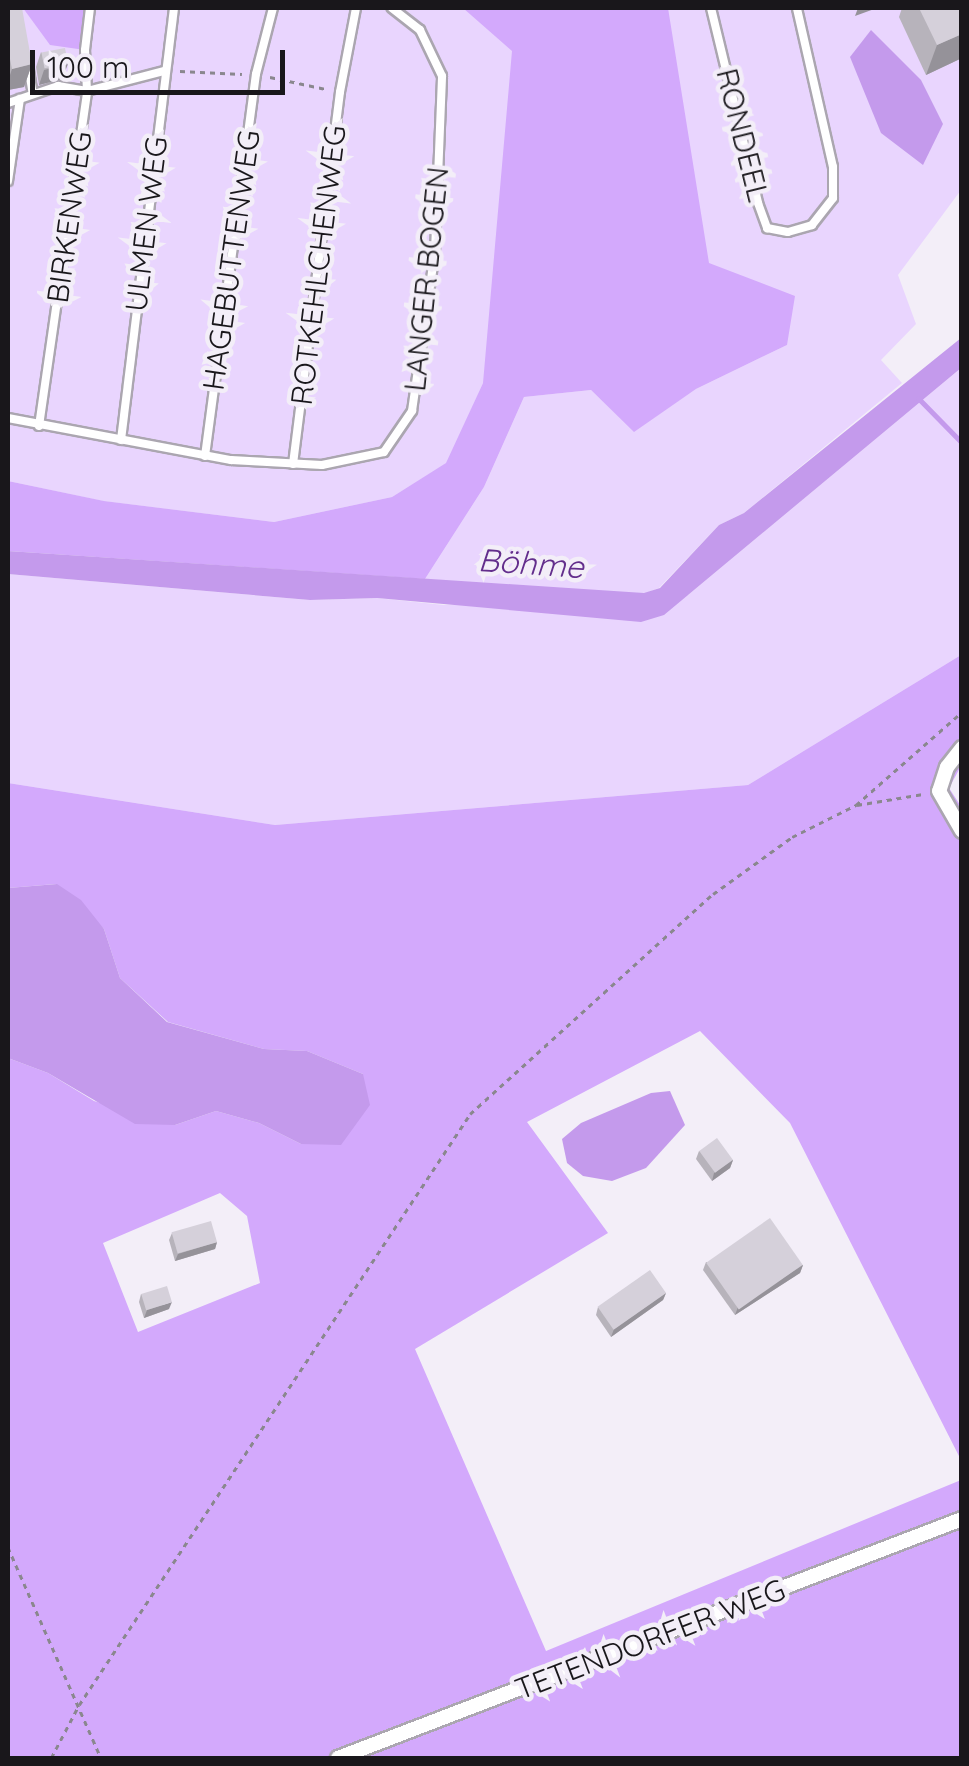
<!DOCTYPE html>
<meta charset="utf-8">
<style>
body{margin:0}
#map{position:relative;width:969px;height:1766px;overflow:hidden;background:#f3eef8;font-family:Quicksand,sans-serif}
div>[style]{position:absolute}
[style*='--x']{left:calc(var(--x)*1px);top:calc(var(--y)*1px);width:calc(var(--w)*1px);rotate:calc(var(--a)*1deg)}
.green>*{inset:0;background:#e9d5fe}
.forest>*{inset:0;background:#d3a9fc}
.water>*{inset:0;background:#c49aec}
.stream>*{height:5px;margin:-2.5px;padding:0 2.5px;transform-origin:2.5px;border-radius:2.5px;background:#c49aec}
.path>*{height:2.5px;margin-top:-1.25px;transform-origin:0;background:repeating-linear-gradient(90deg,#8a878e 0 5px,transparent 0 10px)}
.roads{filter:drop-shadow(2px 0 #aba6b0) drop-shadow(-2px 0 #aba6b0) drop-shadow(0 2px #aba6b0) drop-shadow(0 -2px #aba6b0)}
.service>*{height:8px;margin:-4px;padding:0 4px;transform-origin:4px;border-radius:4px;background:#fff}
.minor>*{height:14px;margin:-7px;padding:0 7px;transform-origin:7px;border-radius:7px;background:#fff}
.wall>*{inset:0;background:#b7b3bb}
.shaded-wall>*{inset:0;background:#959299}
.building>*{inset:0;background:#d5d0da;transform-origin:0 0}
span{translate:-50% -50%;white-space:nowrap;text-align:center;line-height:1.15;-webkit-text-stroke:9px #f3eef8;paint-order:stroke}
.street-label{font-size:30px;color:#19171b}
.water-label{font-size:32px;color:#632e8c;font-style:italic}
.frame{position:absolute;inset:0;border:10px solid #19171b;pointer-events:none}
.scale{position:absolute;left:30px;top:50px;width:255px;height:45px;box-sizing:border-box;border:5px solid #19171b;border-top:0;padding-left:12px;font-size:30px;line-height:35px;white-space:nowrap;color:#19171b;-webkit-text-stroke:8px #f3eef8;paint-order:stroke}
</style>
<div id="map">
<div class="green">
<div style="clip-path:polygon(8px 8px,961px 8px,961px 190px,898px 275px,916px 324px,881px 360px,902px 383px,744px 513px,719px 525px,659px 588px,644px 594px,574px 591px,425px 579px,484px 487px,524px 397px,591px 390px,634px 431px,696px 389px,787px 345px,483px 383px,447px 463px,392px 497px,274px 522px,103px 501px,8px 481px)"></div>
<div style="clip-path:polygon(961px 368px,961px 655px,748px 785px,275px 825px,8px 783px,8px 574px,310px 600px,377px 598px,444px 605px,688px 595px)"></div>
</div>
<div class="forest">
<div style="clip-path:polygon(23px 8px,90px 8px,85px 50px,50px 45px)"></div>
<div style="clip-path:polygon(463px 8px,668px 8px,709px 263px,795px 296px,787px 345px,696px 389px,634px 432px,591px 390px,524px 397px,484px 487px,425px 579px,8px 551px,8px 481px,104px 501px,274px 522px,392px 497px,446px 463px,483px 383px,512px 51px)"></div>
<div style="clip-path:polygon(evenodd,961px 655px,961px 766px,949px 788px,962px 808px,961px 1460px,790px 1123px,700px 1031px,527px 1122px,608px 1233px,415px 1349px,546px 1651px,961px 1480px,961px 1758px,8px 1758px,8px 1058px,48px 1073px,94px 1101px,175px 1125px,216px 1111px,259px 1123px,301px 1144px,363px 1074px,307px 1051px,264px 1049px,168px 1022px,120px 978px,104px 929px,56px 884px,8px 888px,8px 783px,275px 825px,748px 785px,961px 655px,220px 1193px,247px 1216px,260px 1283px,138px 1332px,103px 1243px,220px 1193px)"></div>
</div>
<div class="water">
<div style="clip-path:polygon(871px 30px,921px 80px,943px 124px,923px 165px,881px 133px,850px 57px)"></div>
<div style="clip-path:polygon(961px 338px,961px 368px,664px 615px,641px 622px,377px 598px,310px 600px,8px 574px,8px 551px,644px 593px,660px 588px,719px 525px,744px 513px)"></div>
<div style="clip-path:polygon(57px 884px,81px 900px,104px 929px,120px 978px,167px 1022px,264px 1049px,307px 1051px,363px 1074px,370px 1105px,341px 1145px,301px 1144px,259px 1123px,216px 1111px,175px 1125px,135px 1124px,48px 1073px,8px 1058px,8px 888px)"></div>
<div style="clip-path:polygon(670px 1091px,685px 1125px,646px 1168px,612px 1181px,583px 1176px,567px 1163px,562px 1139px,581px 1123px,651px 1093px)"></div>
</div>
<div class="stream">
<div style="--x:918;--y:398;--w:63;--a:45.6"></div>
</div>
<div class="path">
<div style="--x:180;--y:71;--w:62;--a:2.8"></div>
<div style="--x:270;--y:77;--w:57;--a:12.1"></div>
<div style="--x:857;--y:805;--w:67;--a:-9.5"></div>
<div style="--x:8;--y:1547;--w:231;--a:66.2"></div>
<div style="--x:51;--y:1758;--w:60;--a:-62.2"></div>
<div style="--x:79;--y:1705;--w:709;--a:-56.51"></div>
<div style="--x:470;--y:1114;--w:328;--a:-42.2"></div>
<div style="--x:713;--y:894;--w:97;--a:-35.8"></div>
<div style="--x:792;--y:837;--w:72;--a:-26.6"></div>
<div style="--x:856;--y:805;--w:141;--a:-41.3"></div>
</div>
<div class="roads">
<div class="service">
<div style="--x:711;--y:8;--w:201;--a:76.4"></div>
<div style="--x:758;--y:203;--w:27;--a:70"></div>
<div style="--x:767;--y:228;--w:21;--a:11"></div>
<div style="--x:788;--y:232;--w:25;--a:-16"></div>
<div style="--x:812;--y:225;--w:34;--a:-52"></div>
<div style="--x:833;--y:198;--w:31;--a:-90"></div>
<div style="--x:833;--y:167;--w:163;--a:-102.8"></div>
<div style="--x:28;--y:64;--w:30;--a:81"></div>
<div style="--x:8;--y:103;--w:53;--a:-18.8"></div>
<div style="--x:58;--y:86;--w:29;--a:10"></div>
<div style="--x:87;--y:91;--w:80;--a:-14.6"></div>
<div style="--x:8;--y:181;--w:83;--a:-81.7"></div>
<div style="--x:8;--y:418;--w:227;--a:10.7"></div>
<div style="--x:231;--y:460;--w:91;--a:3.1"></div>
<div style="--x:322;--y:465;--w:63;--a:-11.8"></div>
<div style="--x:384;--y:452;--w:50;--a:-55.7"></div>
<div style="--x:412;--y:411;--w:161;--a:-81.8"></div>
<div style="--x:435;--y:252;--w:176;--a:-87.7"></div>
<div style="--x:442;--y:76;--w:51;--a:-115.6"></div>
<div style="--x:420;--y:30;--w:36;--a:-142"></div>
<div style="--x:39;--y:426;--w:338;--a:-81.8"></div>
<div style="--x:87;--y:91;--w:41;--a:-92.8"></div>
<div style="--x:85;--y:50;--w:42;--a:-83.2"></div>
<div style="--x:121;--y:440;--w:435;--a:-83"></div>
<div style="--x:205;--y:456;--w:385;--a:-82.4"></div>
<div style="--x:256;--y:74;--w:68;--a:-75.6"></div>
<div style="--x:293;--y:464;--w:375;--a:-82.8"></div>
<div style="--x:340;--y:92;--w:86;--a:-79.2"></div>
</div>
<div class="minor">
<div style="--x:962;--y:748;--w:24;--a:128"></div>
<div style="--x:947;--y:767;--w:25;--a:108"></div>
<div style="--x:939;--y:791;--w:46;--a:60.1"></div>
<div style="--x:338;--y:1758;--w:668;--a:-20.96"></div>
</div>
</div>
<div class="wall">
<div style="clip-path:polygon(8px 8px,32px 64px,24px 87px,8px 90px)"></div>
<div style="clip-path:polygon(902px 8px,962px 8px,962px 58px,926px 75px,899px 17px)"></div>
<div style="clip-path:polygon(41px 52px,62px 79px,39px 85px,36px 67px)"></div>
<div style="clip-path:polygon(699px 1151px,733px 1160px,730px 1168px,712px 1181px,696px 1159px)"></div>
<div style="clip-path:polygon(172px 1233px,217px 1242px,215px 1249px,175px 1261px,169px 1240px)"></div>
<div style="clip-path:polygon(706px 1262px,803px 1265px,800px 1273px,735px 1315px,703px 1270px)"></div>
<div style="clip-path:polygon(666px 1293px,663px 1300px,611px 1337px,596px 1315px,598px 1307px)"></div>
<div style="clip-path:polygon(141px 1294px,169px 1309px,144px 1318px,139px 1302px)"></div>
</div>
<div class="shaded-wall">
<div style="clip-path:polygon(858px 8px,877px 8px,855px 16px)"></div>
<div style="clip-path:polygon(962px 34px,962px 58px,926px 75px,937px 45px)"></div>
<div style="clip-path:polygon(32px 64px,24px 87px,8px 90px,8px 81px,12px 69px)"></div>
<div style="clip-path:polygon(68px 64px,62px 79px,39px 85px,44px 70px)"></div>
<div style="clip-path:polygon(733px 1160px,730px 1168px,712px 1181px,714px 1173px)"></div>
<div style="clip-path:polygon(217px 1242px,215px 1249px,175px 1261px,178px 1254px)"></div>
<div style="clip-path:polygon(803px 1265px,800px 1273px,735px 1315px,738px 1307px)"></div>
<div style="clip-path:polygon(666px 1293px,663px 1300px,611px 1337px,614px 1329px)"></div>
<div style="clip-path:polygon(172px 1302px,169px 1309px,144px 1318px,147px 1310px)"></div>
</div>
<div class="building">
<div style="clip-path:polygon(8px 8px,22px 8px,32px 64px,12px 69px,8px 49px)"></div>
<div style="clip-path:polygon(919px 8px,962px 8px,962px 34px,937px 45px)"></div>
<div style="left:65px;top:48px;width:16px;height:24px;rotate:79deg"></div>
<div style="left:717px;top:1138px;width:27px;height:22px;rotate:54deg"></div>
<div style="left:770px;top:1218px;width:57px;height:78px;rotate:55deg"></div>
<div style="left:211px;top:1221px;width:22px;height:41px;rotate:74deg"></div>
<div style="left:650px;top:1270px;width:28px;height:64px;rotate:55deg"></div>
<div style="left:167px;top:1286px;width:17px;height:27px;rotate:73deg"></div>
</div>
<div class="street-label">
<span style="left:743px;top:135px;rotate:76deg">RONDEEL</span>
<span style="left:69px;top:217px;rotate:-82deg">BIRKENWEG</span>
<span style="left:146px;top:224px;rotate:-83deg">ULMEN WEG</span>
<span style="left:231px;top:260px;rotate:-82deg">HAGEBUTTENWEG</span>
<span style="left:318px;top:265px;rotate:-83deg">ROTKEHLCHENWEG</span>
<span style="left:426px;top:279px;rotate:-84deg">LANGER BOGEN</span>
<span style="left:650px;top:1639px;rotate:-21deg">TETENDORFER WEG</span>
</div>
<div class="water-label">
<span style="left:531px;top:563px;rotate:4deg">Böhme</span>
</div>
<div class="frame"></div>
<div class="scale">100 m</div>
</div>
